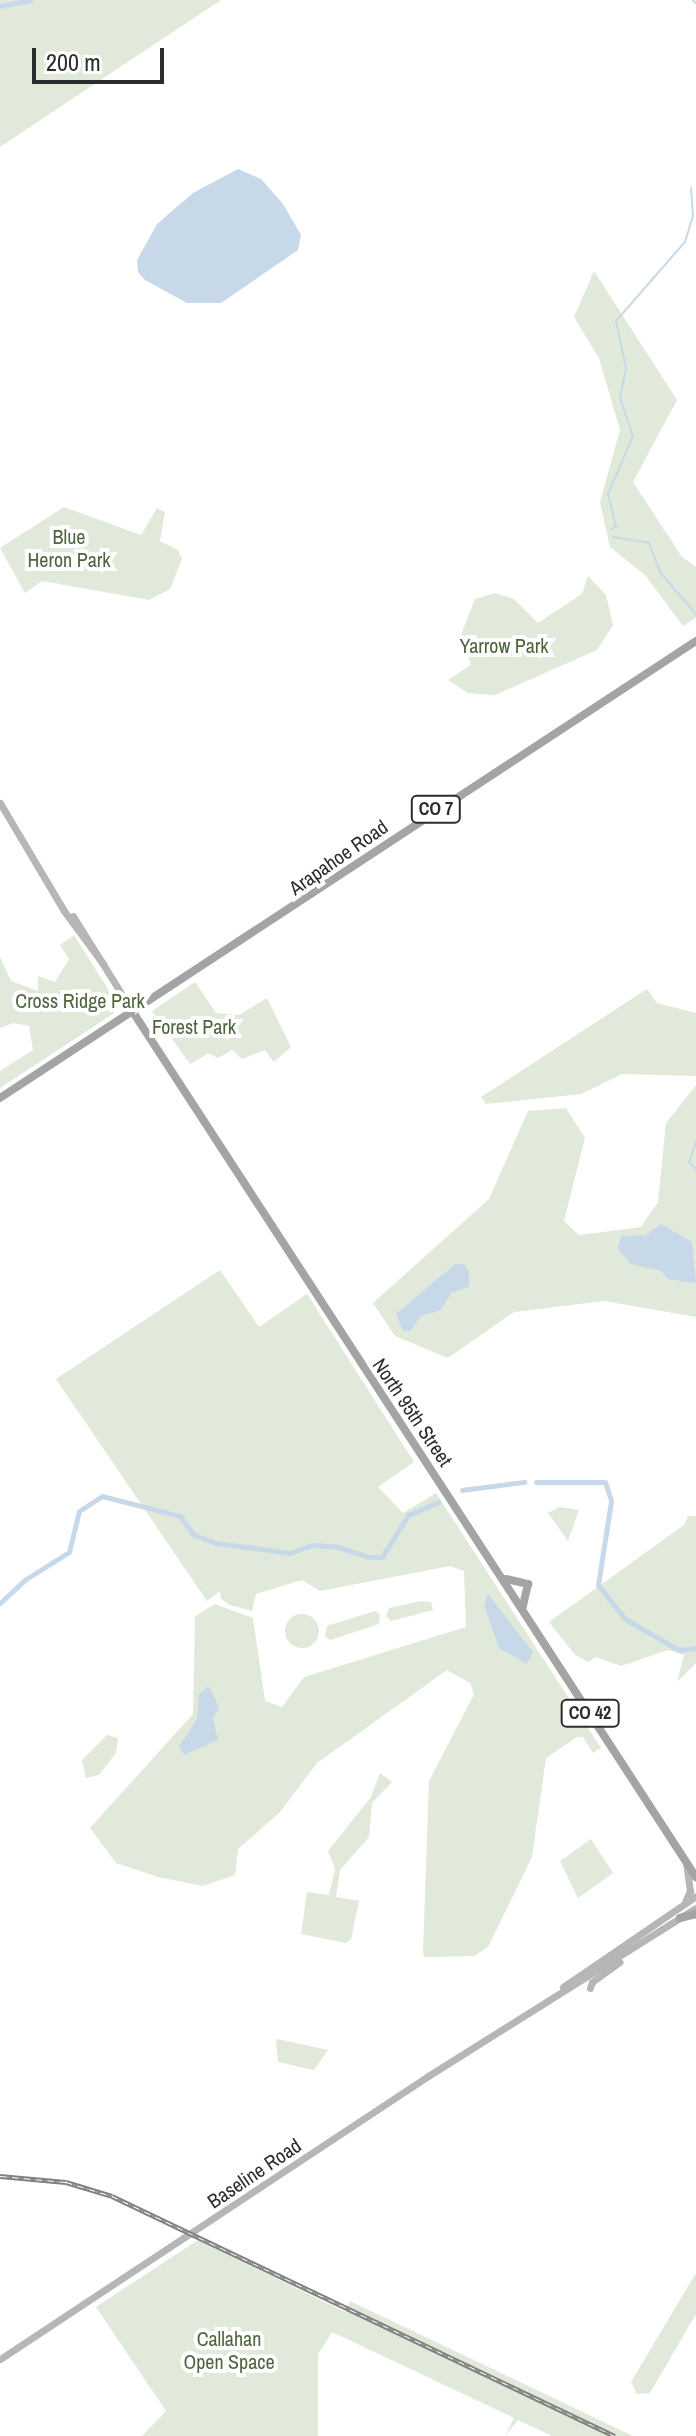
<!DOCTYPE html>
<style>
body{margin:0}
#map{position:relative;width:696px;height:2436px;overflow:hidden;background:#fff;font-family:"Archivo Narrow",sans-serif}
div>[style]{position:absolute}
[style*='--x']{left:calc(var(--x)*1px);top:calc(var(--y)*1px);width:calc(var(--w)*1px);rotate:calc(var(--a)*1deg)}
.green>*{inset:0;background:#e1e9da}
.round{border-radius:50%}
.water>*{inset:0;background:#c7d9e8}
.stream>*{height:2px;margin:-1px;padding:0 1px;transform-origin:1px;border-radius:1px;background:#c7d9e8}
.canal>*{height:5px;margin:-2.5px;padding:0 2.5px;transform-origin:2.5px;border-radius:2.5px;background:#c7d9e8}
.secondary>*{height:7px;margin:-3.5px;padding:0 3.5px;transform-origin:3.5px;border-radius:3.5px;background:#b6b6b6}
.primary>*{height:8px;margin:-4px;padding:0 4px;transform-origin:4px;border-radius:4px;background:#a4a4a4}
.rail>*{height:5px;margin-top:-2.5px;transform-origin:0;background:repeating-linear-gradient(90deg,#fff 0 6px,#818181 0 12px);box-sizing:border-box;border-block:2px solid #818181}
span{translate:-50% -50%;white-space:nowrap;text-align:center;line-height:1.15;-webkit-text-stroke:8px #fff;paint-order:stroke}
.shield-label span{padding:2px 6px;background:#fff;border:2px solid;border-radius:6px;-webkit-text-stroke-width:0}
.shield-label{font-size:18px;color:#2c2c2c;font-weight:700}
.park-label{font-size:20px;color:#4d643d}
.street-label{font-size:20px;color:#2c2c2c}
.scale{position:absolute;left:32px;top:48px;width:132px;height:36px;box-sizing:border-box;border:4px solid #2c2c2c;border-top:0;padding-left:10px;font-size:24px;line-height:28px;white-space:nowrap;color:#2c2c2c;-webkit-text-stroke:6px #fff;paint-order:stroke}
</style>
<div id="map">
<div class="green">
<div style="clip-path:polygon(0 0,221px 0,0 147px)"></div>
<div style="clip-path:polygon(594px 271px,677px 400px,633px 482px,682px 557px,696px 567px,696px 618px,683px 626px,645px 575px,610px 547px,600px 502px,620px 430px,599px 358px,574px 317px)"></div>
<div style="clip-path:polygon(64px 507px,141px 535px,157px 508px,165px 512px,160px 541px,178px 550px,182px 559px,170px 589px,149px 600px,42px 581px,25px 593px,0 548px)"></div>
<div style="clip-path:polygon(588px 576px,606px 595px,613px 625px,597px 650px,495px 695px,468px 693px,448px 680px,471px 665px,461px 635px,475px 599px,495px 593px,514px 599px,538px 623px,582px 594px)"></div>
<div style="clip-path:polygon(74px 935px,118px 1005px,113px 1014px,0 1088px,0 1071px,33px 1050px,29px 1026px,13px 1023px,0 1028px,0 957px,11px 981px,38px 991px,38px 976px,55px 982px,69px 959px,60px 945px)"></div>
<div style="clip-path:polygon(195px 982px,216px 1013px,239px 1015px,267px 998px,291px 1047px,274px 1062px,265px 1050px,242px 1059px,232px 1050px,218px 1058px,209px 1053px,190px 1064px,152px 1011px)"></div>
<div style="clip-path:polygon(647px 989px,657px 1003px,696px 1013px,696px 1076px,622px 1074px,581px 1094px,486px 1104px,481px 1097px)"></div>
<div style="clip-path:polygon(696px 1085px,696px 1317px,604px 1301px,514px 1312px,448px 1358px,395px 1336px,373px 1303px,489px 1199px,528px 1111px,566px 1108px,585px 1138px,564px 1221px,579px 1235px,641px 1227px,658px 1202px,666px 1123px)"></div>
<div style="clip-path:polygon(220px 1270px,259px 1327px,307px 1294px,414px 1462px,378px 1487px,403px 1513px,436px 1493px,601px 1748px,593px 1753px,583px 1737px,577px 1737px,546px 1758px,532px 1857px,488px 1947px,474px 1956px,424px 1957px,423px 1951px,429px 1781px,474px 1694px,470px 1683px,447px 1670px,317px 1763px,280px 1812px,238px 1849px,235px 1875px,203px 1886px,158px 1877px,116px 1863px,90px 1828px,193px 1714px,195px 1616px,215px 1604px,253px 1618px,265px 1701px,282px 1707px,304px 1677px,466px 1627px,464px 1571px,450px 1566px,320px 1591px,302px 1580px,256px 1594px,252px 1611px,230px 1605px,221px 1599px,220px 1591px,207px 1601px,56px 1379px)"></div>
<div style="clip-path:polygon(560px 1507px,579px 1510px,568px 1541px,548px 1513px)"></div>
<div style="clip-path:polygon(688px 1516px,696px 1516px,696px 1663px,677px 1682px,684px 1655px,668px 1650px,621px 1666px,596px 1657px,588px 1662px,575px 1655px,549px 1622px,684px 1525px)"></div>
<div style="clip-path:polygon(421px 1601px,431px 1602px,433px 1610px,391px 1621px,386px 1616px,389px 1608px)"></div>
<div style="clip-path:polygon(375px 1611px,380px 1614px,379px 1624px,330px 1640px,325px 1636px,327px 1626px)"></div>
<div class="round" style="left:285px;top:1614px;width:34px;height:34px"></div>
<div style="clip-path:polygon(107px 1735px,118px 1738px,116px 1753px,99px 1775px,86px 1778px,82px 1760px)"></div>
<div style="clip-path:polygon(380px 1773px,392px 1782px,372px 1803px,369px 1837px,340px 1870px,336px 1897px,359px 1901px,351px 1939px,346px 1943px,301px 1934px,307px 1892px,329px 1895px,335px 1869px,328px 1851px,371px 1797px)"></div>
<div style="clip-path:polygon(591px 1839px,613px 1873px,578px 1898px,560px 1861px)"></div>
<div style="clip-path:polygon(276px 2039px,282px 2040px,328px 2050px,314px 2070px,278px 2062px)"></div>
<div style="clip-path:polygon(198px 2240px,345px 2312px,350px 2301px,633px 2436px,552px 2436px,518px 2420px,505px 2436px,514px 2418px,332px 2332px,318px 2354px,318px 2436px,142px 2436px,166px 2411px,96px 2307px)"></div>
<div style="clip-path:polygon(696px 2273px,696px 2314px,650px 2393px,637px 2394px,631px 2382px)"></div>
</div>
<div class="water">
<div style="clip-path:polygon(238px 169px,261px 179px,283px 204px,301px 235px,298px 250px,221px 303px,187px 303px,145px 280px,138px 272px,137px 260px,157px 224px,193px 193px)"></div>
<div style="clip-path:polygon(661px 1224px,692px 1242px,696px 1283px,668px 1279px,661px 1271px,631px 1264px,618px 1249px,621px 1236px,646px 1235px)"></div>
<div style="clip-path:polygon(455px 1264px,464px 1264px,469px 1271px,469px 1287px,451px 1293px,441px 1310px,421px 1316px,410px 1331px,403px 1331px,396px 1314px)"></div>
<div style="clip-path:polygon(488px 1594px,533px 1652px,527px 1664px,499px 1648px,484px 1605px)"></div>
<div style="clip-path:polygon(209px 1686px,219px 1707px,213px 1719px,218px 1740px,184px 1755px,179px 1746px,197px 1719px,199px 1694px)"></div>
</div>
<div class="stream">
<div style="--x:693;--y:0;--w:4;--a:45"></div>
<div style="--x:611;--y:529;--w:6;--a:-31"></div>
<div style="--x:616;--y:526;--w:33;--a:-104"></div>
<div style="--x:608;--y:494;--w:63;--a:-66.7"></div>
<div style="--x:633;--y:436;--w:39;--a:-109"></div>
<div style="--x:620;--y:399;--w:32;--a:-79"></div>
<div style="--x:626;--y:368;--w:48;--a:-102"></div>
<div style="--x:616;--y:321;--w:105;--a:-48.9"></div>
<div style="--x:685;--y:242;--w:27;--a:-73"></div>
<div style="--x:693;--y:216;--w:28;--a:-94"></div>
<div style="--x:613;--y:537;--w:36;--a:9"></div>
<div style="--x:649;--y:543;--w:31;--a:69"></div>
<div style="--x:660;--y:572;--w:55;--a:49.4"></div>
<div style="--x:696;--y:1142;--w:21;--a:109"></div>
<div style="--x:689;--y:1162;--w:10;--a:45"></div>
</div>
<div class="canal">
<div style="--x:0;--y:6;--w:31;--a:-11"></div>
<div style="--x:536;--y:1482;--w:69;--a:0"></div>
<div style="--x:605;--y:1482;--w:20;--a:72"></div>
<div style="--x:611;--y:1501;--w:85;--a:98.8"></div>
<div style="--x:598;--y:1585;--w:43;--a:51.5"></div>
<div style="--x:625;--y:1619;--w:62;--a:29.9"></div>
<div style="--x:679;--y:1650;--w:17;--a:-7"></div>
<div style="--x:462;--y:1490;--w:63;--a:-7.4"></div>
<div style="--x:0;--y:1603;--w:35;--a:-43"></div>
<div style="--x:26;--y:1579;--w:51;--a:-32.1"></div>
<div style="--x:69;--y:1552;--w:42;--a:-76.3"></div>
<div style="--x:79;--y:1511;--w:27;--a:-33"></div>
<div style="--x:102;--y:1496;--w:81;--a:14.4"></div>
<div style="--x:180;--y:1516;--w:24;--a:54"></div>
<div style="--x:194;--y:1535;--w:23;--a:20"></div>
<div style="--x:216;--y:1543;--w:75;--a:7.7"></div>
<div style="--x:290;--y:1553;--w:23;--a:-20"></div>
<div style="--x:312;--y:1545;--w:26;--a:4"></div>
<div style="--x:338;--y:1547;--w:33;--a:18"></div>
<div style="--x:369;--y:1557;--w:13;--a:0"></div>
<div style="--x:382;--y:1557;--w:49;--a:-58.2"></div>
<div style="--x:408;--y:1515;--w:33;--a:-23"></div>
</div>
<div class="secondary">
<div style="--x:0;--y:803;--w:126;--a:59.3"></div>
<div style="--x:64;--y:911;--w:67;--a:53.5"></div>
<div style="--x:73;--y:916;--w:110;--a:58.1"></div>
<div style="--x:685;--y:1902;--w:12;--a:-66"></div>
<div style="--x:690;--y:1891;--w:27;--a:-98"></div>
<div style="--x:563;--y:1987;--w:161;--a:-34.4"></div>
<div style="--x:590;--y:1988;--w:6;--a:-72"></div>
<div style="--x:592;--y:1982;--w:34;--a:-36"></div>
<div style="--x:0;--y:2359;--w:513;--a:-33.47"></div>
<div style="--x:428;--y:2076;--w:316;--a:-32.1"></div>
</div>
<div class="primary">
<div style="--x:131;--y:1009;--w:1036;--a:56.94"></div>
<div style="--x:0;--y:1098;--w:833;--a:-33.29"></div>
<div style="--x:506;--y:1579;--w:23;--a:13"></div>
<div style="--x:528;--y:1584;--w:23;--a:103"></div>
<div style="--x:680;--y:1918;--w:16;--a:-14"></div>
</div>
<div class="rail">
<div style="--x:0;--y:2176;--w:66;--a:5.2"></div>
<div style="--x:66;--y:2182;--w:48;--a:16.9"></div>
<div style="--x:112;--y:2196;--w:557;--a:25.51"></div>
</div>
<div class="shield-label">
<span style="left:436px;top:809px">CO 7</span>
<span style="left:590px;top:1713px">CO 42</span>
</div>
<div class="park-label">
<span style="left:69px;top:548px">Blue<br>Heron Park</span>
<span style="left:504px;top:645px">Yarrow Park</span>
<span style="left:80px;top:1000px">Cross Ridge Park</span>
<span style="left:194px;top:1026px">Forest Park</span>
<span style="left:229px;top:2350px">Callahan<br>Open Space</span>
</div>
<div class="street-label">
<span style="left:338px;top:857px;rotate:-35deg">Arapahoe Road</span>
<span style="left:413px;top:1412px;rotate:56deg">North 95th Street</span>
<span style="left:254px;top:2173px;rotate:-34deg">Baseline Road</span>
</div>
<div class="scale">200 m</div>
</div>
